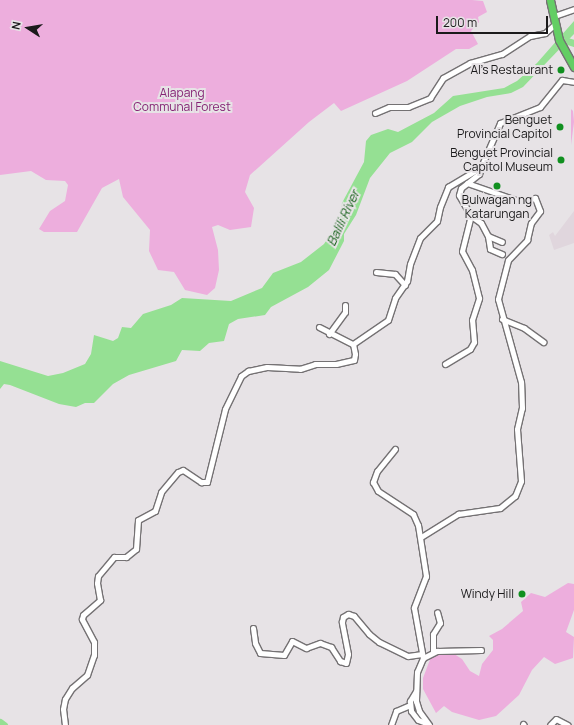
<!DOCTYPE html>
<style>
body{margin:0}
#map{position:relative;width:574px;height:725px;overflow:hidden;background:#e7e3e6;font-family:Manrope,sans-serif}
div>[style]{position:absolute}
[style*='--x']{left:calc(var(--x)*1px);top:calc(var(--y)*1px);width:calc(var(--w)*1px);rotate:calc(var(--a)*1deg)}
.built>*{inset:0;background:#e0d6dd}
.green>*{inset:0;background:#edaedd}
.water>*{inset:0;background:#95e093}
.river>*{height:7px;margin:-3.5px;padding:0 3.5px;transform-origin:3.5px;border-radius:3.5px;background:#95e093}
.roads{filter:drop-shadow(1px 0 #747173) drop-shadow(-1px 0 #747173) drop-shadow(0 1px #747173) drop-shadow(0 -1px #747173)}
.minor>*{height:5px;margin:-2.5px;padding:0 2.5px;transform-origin:2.5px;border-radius:2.5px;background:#fff}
.highway>*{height:7px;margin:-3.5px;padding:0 3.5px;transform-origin:3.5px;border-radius:3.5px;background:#63ce64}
.dots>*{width:11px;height:11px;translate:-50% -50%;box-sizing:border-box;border:2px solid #e7e3e6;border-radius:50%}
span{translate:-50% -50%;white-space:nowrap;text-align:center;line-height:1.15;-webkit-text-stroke:4px #e7e3e6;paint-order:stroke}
.poi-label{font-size:12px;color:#1b1a1b}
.right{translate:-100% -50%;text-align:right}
.park-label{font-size:12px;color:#852575}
.water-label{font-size:13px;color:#18631c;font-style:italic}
.north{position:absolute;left:8px;top:8px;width:40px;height:40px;-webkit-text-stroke:3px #e7e3e6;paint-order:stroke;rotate:282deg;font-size:11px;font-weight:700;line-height:16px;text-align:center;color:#1b1a1b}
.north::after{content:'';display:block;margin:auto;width:14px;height:18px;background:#1b1a1b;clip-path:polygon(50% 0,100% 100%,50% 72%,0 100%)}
.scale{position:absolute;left:436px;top:16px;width:112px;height:18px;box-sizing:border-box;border:2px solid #1b1a1b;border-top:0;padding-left:5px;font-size:12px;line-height:14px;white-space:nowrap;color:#1b1a1b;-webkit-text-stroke:3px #e7e3e6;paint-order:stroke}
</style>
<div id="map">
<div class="built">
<div style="clip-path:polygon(574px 211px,574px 243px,554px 250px,549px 235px,553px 232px,555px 236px)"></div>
</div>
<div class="green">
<div style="clip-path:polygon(0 0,472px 0,483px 1px,487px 12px,478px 17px,479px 22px,471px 31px,478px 44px,469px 49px,456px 49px,407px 81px,341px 111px,334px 103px,309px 122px,250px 175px,245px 192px,254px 208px,251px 227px,230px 230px,218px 225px,212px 227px,218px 250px,219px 270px,215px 288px,207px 295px,185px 290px,174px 272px,158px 270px,149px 251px,150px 230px,123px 197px,119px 179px,102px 188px,77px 232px,44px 232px,39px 229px,50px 211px,65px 201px,68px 185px,65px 181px,46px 180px,31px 171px,0 175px)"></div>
<div style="clip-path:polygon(571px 109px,573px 111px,574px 122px,571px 145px)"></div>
<div style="clip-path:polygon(568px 583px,574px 584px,574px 610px,566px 632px,574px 637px,573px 658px,555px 664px,544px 657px,532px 670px,519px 695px,496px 716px,479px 720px,452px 712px,444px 706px,436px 713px,423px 689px,423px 678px,431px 657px,451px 652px,462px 659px,470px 671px,479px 676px,482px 664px,493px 650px,493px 640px,489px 636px,502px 629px,523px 611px,521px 602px,531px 593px,545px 597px)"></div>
</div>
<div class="water">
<div style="clip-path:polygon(574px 21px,574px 34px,523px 87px,511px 93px,487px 97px,460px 106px,432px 122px,412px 142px,390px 153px,370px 178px,356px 215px,344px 234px,344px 241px,329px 270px,308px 287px,271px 307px,265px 315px,238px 319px,229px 324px,224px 341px,209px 343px,200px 351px,182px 350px,176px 361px,129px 375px,113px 384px,94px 403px,85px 403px,76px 407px,59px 404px,10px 385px,4px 384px,0 389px,0 361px,48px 376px,63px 373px,85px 364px,91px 354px,94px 335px,113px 341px,118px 338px,122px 327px,131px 328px,143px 314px,171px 305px,182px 298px,231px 301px,262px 288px,273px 273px,301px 262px,324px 244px,340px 219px,342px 203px,364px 162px,366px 141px,371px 135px,388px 129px,398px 132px,434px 113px,453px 96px,504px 88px,517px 81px,537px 63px)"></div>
</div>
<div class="river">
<div style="--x:564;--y:40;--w:10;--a:17"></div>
<div style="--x:0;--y:722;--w:5;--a:37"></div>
</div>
<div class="roads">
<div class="minor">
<div style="--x:554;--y:16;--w:21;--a:-19"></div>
<div style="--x:375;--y:113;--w:15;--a:-23"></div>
<div style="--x:389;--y:107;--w:19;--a:0"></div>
<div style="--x:408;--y:107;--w:24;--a:-22"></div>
<div style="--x:430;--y:98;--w:24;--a:-57"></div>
<div style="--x:443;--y:78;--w:31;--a:-29"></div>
<div style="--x:470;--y:63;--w:33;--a:-16"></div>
<div style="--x:502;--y:54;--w:33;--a:-33"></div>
<div style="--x:530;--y:36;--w:15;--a:-11"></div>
<div style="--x:545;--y:33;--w:13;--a:-42"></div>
<div style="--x:471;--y:216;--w:12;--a:35"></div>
<div style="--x:481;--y:223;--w:15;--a:62"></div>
<div style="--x:488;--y:236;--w:15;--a:23"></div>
<div style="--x:488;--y:236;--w:13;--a:81"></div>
<div style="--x:490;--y:249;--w:13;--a:23"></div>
<div style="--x:376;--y:272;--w:19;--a:6"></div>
<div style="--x:395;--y:274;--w:15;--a:48"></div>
<div style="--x:502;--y:319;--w:24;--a:22"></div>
<div style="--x:524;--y:328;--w:24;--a:36"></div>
<div style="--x:319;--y:327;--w:38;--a:27"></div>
<div style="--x:329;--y:334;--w:27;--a:-54"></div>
<div style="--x:345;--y:312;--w:7;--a:-90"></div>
<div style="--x:445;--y:364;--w:29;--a:-31"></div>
<div style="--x:470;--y:349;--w:8;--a:-60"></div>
<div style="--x:474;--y:342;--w:22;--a:-95"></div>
<div style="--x:472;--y:320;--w:23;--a:-72"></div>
<div style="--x:479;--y:298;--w:29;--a:-104"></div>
<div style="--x:472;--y:270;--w:21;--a:-118"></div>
<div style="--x:462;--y:251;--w:36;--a:-76"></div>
<div style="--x:471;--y:216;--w:24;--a:-120"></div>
<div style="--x:459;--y:195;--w:7;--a:-74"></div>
<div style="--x:461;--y:188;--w:23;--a:-38"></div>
<div style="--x:479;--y:174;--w:7;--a:-74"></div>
<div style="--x:395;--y:449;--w:28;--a:129"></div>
<div style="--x:377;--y:471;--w:12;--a:110"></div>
<div style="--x:373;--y:482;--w:10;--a:61"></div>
<div style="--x:378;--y:491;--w:42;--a:33.3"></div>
<div style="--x:413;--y:514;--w:12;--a:66"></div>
<div style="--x:418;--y:525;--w:52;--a:81.1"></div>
<div style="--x:426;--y:576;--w:34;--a:111"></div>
<div style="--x:414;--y:608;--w:51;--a:79.8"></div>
<div style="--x:423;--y:658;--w:15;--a:113"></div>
<div style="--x:417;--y:672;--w:29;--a:92"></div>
<div style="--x:416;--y:701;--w:10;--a:73"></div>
<div style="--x:419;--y:711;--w:17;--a:54"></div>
<div style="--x:421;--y:537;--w:44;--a:-31.9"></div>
<div style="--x:458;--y:514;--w:42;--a:-8.1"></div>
<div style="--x:500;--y:508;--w:19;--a:-39"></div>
<div style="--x:515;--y:496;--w:16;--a:-68"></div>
<div style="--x:521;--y:481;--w:52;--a:-94.4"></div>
<div style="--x:517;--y:429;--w:22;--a:-77"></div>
<div style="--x:522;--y:408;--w:26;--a:-92"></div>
<div style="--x:521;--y:382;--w:86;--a:-105.5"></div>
<div style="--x:498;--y:299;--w:40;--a:-75.6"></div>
<div style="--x:508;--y:260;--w:28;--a:-46"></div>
<div style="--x:527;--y:240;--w:17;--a:-77"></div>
<div style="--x:531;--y:223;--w:15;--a:-53"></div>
<div style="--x:540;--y:211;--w:14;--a:-111"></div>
<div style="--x:535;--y:198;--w:16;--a:169"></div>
<div style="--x:519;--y:201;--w:55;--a:-160.9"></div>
<div style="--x:253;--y:628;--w:15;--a:82"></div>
<div style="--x:255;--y:643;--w:11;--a:63"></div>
<div style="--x:260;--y:653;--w:24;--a:5"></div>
<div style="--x:284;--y:655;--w:16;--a:-60"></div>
<div style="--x:292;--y:641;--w:16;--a:27"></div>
<div style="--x:306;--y:648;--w:15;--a:-20"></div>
<div style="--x:320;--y:643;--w:12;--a:20"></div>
<div style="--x:331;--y:647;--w:17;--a:57"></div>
<div style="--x:340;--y:661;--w:6;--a:18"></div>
<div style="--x:346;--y:663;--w:9;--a:-77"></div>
<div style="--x:348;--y:654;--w:33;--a:-101"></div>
<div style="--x:342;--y:622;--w:5;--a:-79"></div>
<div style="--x:343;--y:617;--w:6;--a:-31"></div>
<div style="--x:348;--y:614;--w:6;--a:18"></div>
<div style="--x:354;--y:616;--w:23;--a:50"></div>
<div style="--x:369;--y:634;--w:13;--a:39"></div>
<div style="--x:379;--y:642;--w:32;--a:26"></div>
<div style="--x:408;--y:656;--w:14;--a:-8"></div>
<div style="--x:433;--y:652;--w:18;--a:-90"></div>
<div style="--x:433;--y:634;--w:13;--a:-58"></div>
<div style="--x:440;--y:623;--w:11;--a:-105"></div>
<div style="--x:423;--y:658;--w:16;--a:-27"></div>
<div style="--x:437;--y:651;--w:44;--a:-1.3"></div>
<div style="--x:416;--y:691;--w:12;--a:121"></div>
<div style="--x:410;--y:701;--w:10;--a:84"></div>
<div style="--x:411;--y:711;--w:11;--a:52"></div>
<div style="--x:418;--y:720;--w:9;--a:21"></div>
<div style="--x:523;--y:724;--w:1;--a:45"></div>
<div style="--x:65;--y:725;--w:16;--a:-97"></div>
<div style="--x:63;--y:709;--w:10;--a:-79"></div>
<div style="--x:65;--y:699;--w:13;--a:-58"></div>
<div style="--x:72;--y:688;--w:20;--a:-41"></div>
<div style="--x:87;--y:675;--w:21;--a:-71"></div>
<div style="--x:94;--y:655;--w:13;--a:-90"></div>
<div style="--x:94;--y:642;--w:26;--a:-118"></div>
<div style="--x:82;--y:619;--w:4;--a:-76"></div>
<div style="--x:83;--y:615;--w:23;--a:-41"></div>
<div style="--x:100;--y:600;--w:17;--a:-100"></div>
<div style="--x:97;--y:583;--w:7;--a:-82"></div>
<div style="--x:98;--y:576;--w:25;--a:-50"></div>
<div style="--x:114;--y:557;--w:12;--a:0"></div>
<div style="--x:126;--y:557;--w:13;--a:-39"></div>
<div style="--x:136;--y:549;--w:29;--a:-86"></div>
<div style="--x:138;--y:520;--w:19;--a:-28"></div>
<div style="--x:155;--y:511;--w:20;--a:-72"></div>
<div style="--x:161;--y:492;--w:26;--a:-50"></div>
<div style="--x:178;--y:472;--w:5;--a:-22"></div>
<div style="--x:183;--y:470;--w:22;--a:34"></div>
<div style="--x:201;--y:482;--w:6;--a:0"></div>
<div style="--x:207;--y:482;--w:75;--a:-76.1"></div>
<div style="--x:225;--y:409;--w:37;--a:-64"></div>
<div style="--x:241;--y:376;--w:9;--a:-36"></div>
<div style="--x:248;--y:371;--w:19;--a:-12"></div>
<div style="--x:267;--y:367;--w:33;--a:3"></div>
<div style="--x:300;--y:369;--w:16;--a:-18"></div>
<div style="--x:315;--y:364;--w:21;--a:0"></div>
<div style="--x:336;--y:364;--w:18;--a:-13"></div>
<div style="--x:354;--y:360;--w:6;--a:-81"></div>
<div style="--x:355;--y:354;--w:10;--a:-101"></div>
<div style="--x:353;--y:344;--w:42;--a:-34.4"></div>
<div style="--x:388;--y:320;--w:23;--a:-72"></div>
<div style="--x:395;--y:298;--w:21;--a:-55"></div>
<div style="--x:407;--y:281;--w:17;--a:-80"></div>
<div style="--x:410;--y:264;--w:28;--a:-69"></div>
<div style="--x:420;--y:238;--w:24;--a:-45"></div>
<div style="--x:437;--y:221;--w:14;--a:-78"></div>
<div style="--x:440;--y:207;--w:22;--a:-68"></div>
<div style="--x:448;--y:187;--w:39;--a:-31"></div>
<div style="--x:481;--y:167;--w:48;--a:-66.6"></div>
<div style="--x:500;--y:123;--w:43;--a:-21.8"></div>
<div style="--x:540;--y:107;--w:35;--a:-51"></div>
<div style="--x:562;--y:80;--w:12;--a:9"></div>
<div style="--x:391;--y:725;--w:15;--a:-70"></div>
<div style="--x:396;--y:711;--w:15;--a:-23"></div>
<div style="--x:550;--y:725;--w:8;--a:-45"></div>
<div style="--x:556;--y:719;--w:13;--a:27"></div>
</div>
<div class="highway">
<div style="--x:550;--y:0;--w:41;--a:77.3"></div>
<div style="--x:559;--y:40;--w:31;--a:61"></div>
</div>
</div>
<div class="dots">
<div style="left:561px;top:70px;background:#119020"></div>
<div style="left:560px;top:127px;background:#119020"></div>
<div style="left:561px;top:160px;background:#119020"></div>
<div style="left:497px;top:186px;background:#119020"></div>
<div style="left:522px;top:594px;background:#119020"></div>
</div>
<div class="poi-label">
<span class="right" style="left:553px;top:70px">Al's Restaurant</span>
<span class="right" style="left:552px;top:127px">Benguet<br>Provincial Capitol</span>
<span class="right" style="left:553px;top:160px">Benguet Provincial<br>Capitol Museum</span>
<span style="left:497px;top:207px">Bulwagan ng<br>Katarungan</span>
<span class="right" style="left:514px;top:594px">Windy Hill</span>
</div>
<div class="park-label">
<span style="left:182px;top:100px">Alapang<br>Communal Forest</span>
</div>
<div class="water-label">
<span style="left:343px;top:218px;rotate:-65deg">Balili River</span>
</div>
<div class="north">N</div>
<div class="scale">200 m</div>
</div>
